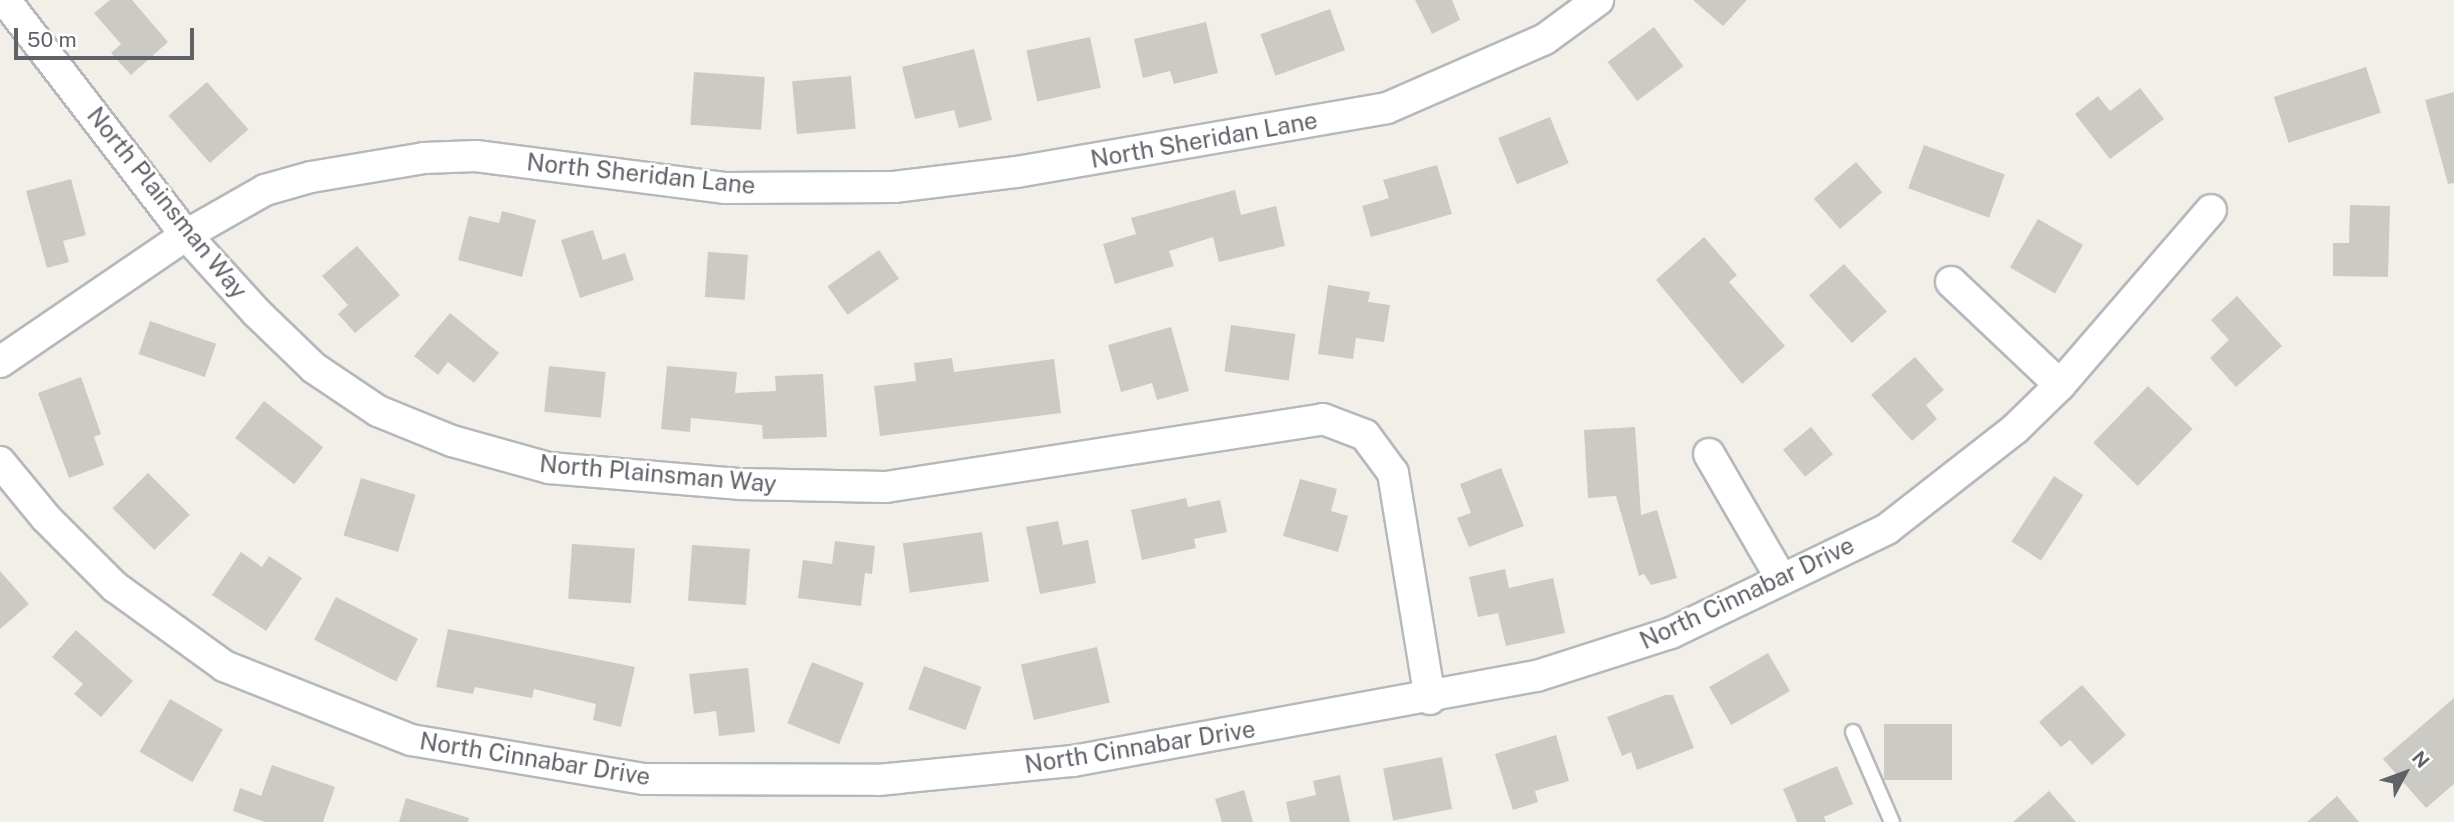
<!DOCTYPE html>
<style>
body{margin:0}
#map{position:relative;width:2454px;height:822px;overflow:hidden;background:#f1efe8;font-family:"Public Sans",sans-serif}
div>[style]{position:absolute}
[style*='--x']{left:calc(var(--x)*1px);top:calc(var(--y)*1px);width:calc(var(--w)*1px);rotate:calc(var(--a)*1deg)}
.building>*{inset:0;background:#cccac5;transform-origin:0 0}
.roads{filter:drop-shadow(2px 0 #b5b8bc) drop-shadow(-2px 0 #b5b8bc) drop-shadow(0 2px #b5b8bc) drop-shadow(0 -2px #b5b8bc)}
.lane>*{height:14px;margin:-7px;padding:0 7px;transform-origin:7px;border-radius:7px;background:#fff}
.street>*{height:30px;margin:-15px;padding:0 15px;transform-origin:15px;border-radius:15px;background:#fff}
span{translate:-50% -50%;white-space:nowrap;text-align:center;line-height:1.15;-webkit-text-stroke:5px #fff;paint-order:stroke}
.street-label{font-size:24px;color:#5f6368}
.north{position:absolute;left:2370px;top:738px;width:70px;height:70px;-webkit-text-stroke:5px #fff;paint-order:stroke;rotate:49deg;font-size:19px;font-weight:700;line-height:28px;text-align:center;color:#5f6368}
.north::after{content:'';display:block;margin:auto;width:24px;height:32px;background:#5f6368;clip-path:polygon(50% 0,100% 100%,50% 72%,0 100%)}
.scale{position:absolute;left:14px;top:28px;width:180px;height:32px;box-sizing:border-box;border:4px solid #5f6368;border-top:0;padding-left:9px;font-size:21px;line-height:24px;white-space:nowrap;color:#5f6368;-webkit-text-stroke:5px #fff;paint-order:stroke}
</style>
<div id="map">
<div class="building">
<div style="clip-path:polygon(110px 0,132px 0,168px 42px,131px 75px,111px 53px,121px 44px,94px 13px)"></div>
<div style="clip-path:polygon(1415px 0,1452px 0,1460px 20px,1432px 34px)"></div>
<div style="clip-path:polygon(1693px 0,1747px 0,1723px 26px)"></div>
<div style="left:1330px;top:9px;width:44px;height:74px;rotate:70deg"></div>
<div style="clip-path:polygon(1206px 22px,1218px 73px,1174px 84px,1170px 71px,1143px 78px,1134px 39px)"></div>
<div style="left:1654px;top:27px;width:49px;height:58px;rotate:53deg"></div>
<div style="left:1090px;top:37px;width:52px;height:65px;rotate:78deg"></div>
<div style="clip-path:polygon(974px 49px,992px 120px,959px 128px,954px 110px,915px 119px,902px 67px)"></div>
<div style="left:2366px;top:67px;width:48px;height:97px;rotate:72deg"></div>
<div style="left:694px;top:72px;width:71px;height:53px;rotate:4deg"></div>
<div style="left:851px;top:76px;width:53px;height:59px;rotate:85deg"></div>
<div style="left:207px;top:82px;width:63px;height:51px;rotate:49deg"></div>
<div style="clip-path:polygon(2140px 88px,2164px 119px,2110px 159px,2075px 114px,2098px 96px,2110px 111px)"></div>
<div style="clip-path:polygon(2454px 92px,2454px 183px,2448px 184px,2425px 100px)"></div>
<div style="left:1550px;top:117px;width:50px;height:56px;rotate:68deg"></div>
<div style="left:1924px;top:145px;width:86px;height:46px;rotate:20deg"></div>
<div style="left:1856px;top:162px;width:40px;height:56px;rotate:49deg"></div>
<div style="clip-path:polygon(1437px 165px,1452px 214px,1371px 237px,1362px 206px,1389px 198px,1383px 180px)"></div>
<div style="clip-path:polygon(71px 179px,86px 235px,63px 241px,69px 262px,47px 268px,26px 191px)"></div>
<div style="clip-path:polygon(1235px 190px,1241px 215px,1276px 206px,1285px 246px,1219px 262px,1213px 237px,1169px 251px,1174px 266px,1115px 284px,1103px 244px,1136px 234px,1131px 218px)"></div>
<div style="clip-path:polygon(2350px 205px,2390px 206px,2388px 277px,2333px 276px,2333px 243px,2349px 243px)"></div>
<div style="clip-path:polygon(502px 211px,536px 220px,522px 277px,458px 260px,469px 216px,499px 223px)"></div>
<div style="left:2038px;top:219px;width:52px;height:56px;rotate:30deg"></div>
<div style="clip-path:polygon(593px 230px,603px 260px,625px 253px,634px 280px,580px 298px,561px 240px)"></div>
<div style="clip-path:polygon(1704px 237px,1737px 275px,1729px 282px,1785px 346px,1742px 384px,1656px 280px)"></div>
<div style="clip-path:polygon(357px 246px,400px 295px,355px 333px,338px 314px,348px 305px,322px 276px)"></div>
<div style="left:879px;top:250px;width:35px;height:63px;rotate:55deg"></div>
<div style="left:708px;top:252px;width:40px;height:45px;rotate:4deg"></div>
<div style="left:1844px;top:264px;width:64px;height:47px;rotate:48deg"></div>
<div style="clip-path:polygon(1328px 285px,1370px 292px,1368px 302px,1390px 305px,1384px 342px,1356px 338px,1353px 359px,1318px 354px)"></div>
<div style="clip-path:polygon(2237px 296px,2282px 346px,2236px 387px,2210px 358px,2229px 340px,2211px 320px)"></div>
<div style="clip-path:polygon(450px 313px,499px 353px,474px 383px,448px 362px,438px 375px,414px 356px)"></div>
<div style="left:150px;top:321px;width:70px;height:35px;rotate:19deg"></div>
<div style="left:1231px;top:325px;width:65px;height:47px;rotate:8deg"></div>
<div style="clip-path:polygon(1171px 327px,1189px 391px,1157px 400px,1152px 383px,1121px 392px,1108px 345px)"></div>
<div style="clip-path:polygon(1915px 357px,1944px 390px,1926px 405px,1937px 419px,1912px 441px,1871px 395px)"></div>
<div style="clip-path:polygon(952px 358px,954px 372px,1054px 359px,1061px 413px,880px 436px,874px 386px,916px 381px,914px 363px)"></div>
<div style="left:549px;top:366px;width:57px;height:46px;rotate:6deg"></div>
<div style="clip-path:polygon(667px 366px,737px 372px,735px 393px,776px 391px,775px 376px,823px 374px,827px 437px,763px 439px,762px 425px,691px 418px,690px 432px,661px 429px)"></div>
<div style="clip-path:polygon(81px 377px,101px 434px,94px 437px,104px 465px,69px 478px,38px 393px)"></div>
<div style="left:2148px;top:386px;width:62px;height:79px;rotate:44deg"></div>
<div style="left:264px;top:401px;width:75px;height:47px;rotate:38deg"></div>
<div style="clip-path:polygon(1635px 427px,1641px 515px,1657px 510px,1677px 578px,1651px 585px,1644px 574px,1639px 576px,1616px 496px,1588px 498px,1584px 430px)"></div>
<div style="left:1811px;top:427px;width:35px;height:36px;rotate:51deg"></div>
<div style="clip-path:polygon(1501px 468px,1524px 526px,1469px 547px,1457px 518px,1471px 513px,1460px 484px)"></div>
<div style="left:148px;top:473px;width:59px;height:50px;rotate:45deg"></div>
<div style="left:2054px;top:476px;width:35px;height:78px;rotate:33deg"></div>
<div style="left:361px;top:478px;width:57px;height:60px;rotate:17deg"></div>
<div style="clip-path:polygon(1300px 479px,1337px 489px,1331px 511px,1348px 516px,1338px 552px,1283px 536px)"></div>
<div style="clip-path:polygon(1186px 498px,1188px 507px,1220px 500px,1227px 532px,1194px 539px,1196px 548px,1142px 560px,1131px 510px)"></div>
<div style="clip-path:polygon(1058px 521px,1063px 545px,1088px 540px,1096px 583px,1040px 594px,1026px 527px)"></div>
<div style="left:982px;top:532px;width:50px;height:80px;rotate:82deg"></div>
<div style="clip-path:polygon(835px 541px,875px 546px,872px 574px,865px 573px,861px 606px,798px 598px,803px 560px,832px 564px)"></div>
<div style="left:572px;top:544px;width:63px;height:55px;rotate:4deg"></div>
<div style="left:692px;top:545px;width:58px;height:56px;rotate:4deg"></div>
<div style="clip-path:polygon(241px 552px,262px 567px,269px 556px,302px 578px,266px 631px,212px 595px)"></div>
<div style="clip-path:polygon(1505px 569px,1509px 588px,1553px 578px,1565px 633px,1506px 646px,1498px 613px,1478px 617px,1469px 577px)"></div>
<div style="clip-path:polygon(0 571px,29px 604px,0 629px)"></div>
<div style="left:336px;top:597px;width:92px;height:48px;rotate:27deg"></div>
<div style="clip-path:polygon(448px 629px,635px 667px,621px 727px,593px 720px,596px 704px,534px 689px,532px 698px,475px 687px,473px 694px,436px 687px)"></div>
<div style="clip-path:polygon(76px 630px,133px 681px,101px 717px,74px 694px,83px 684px,52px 657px)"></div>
<div style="left:1097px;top:647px;width:57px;height:78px;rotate:77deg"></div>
<div style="left:1768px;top:653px;width:44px;height:68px;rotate:60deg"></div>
<div style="left:812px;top:662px;width:56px;height:66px;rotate:22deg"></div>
<div style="left:924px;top:666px;width:61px;height:46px;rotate:20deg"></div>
<div style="clip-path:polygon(748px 668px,755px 732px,719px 736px,716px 711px,694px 714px,689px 674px)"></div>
<div style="clip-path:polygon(2082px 685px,2126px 735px,2092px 765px,2070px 740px,2061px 747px,2039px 722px)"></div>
<div style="clip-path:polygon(1665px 695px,1673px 695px,1694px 748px,1637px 770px,1631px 752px,1622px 756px,1607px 717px)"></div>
<div style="clip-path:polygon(2454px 698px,2454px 784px,2426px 808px,2383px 759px)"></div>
<div style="left:170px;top:699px;width:61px;height:61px;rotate:30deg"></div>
<div style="left:1884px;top:724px;width:68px;height:56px"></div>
<div style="clip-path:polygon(1556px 735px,1569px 781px,1535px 791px,1538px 802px,1513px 810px,1495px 754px)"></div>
<div style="left:1442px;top:757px;width:53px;height:60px;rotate:79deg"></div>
<div style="clip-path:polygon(272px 765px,335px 787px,323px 822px,265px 822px,233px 811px,240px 788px,261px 796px)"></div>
<div style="clip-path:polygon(1837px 766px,1853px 804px,1824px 817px,1826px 822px,1797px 822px,1783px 789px)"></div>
<div style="clip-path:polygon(1340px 775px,1350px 822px,1290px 822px,1286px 802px,1316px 795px,1313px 781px)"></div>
<div style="clip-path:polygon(1244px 790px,1253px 822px,1222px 822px,1215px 799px)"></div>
<div style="clip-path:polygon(2049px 791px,2076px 822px,2013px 822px)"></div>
<div style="clip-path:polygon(2337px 796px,2359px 822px,2307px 822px)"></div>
<div style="clip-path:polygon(406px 798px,469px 818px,468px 822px,399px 822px)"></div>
</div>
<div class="roads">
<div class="lane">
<div style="--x:1853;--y:732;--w:98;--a:66.6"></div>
</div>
<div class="street">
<div style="--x:8;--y:4;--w:292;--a:52.4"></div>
<div style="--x:186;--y:235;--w:104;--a:47.7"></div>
<div style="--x:256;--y:312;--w:81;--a:44"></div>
<div style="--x:314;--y:368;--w:77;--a:33.9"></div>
<div style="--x:378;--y:411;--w:80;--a:22.1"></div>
<div style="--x:452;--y:441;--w:101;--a:15.6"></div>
<div style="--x:549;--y:468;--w:193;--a:4.8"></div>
<div style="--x:741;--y:484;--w:145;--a:1.2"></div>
<div style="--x:886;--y:487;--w:442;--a:-8.8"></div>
<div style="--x:1323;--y:419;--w:45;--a:20.9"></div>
<div style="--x:1365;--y:435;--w:47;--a:53.6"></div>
<div style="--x:1393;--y:473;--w:229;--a:80.7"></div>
<div style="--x:1951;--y:282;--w:150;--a:43.4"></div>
<div style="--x:0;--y:362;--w:225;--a:-34.3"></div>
<div style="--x:186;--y:235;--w:91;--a:-29.7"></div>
<div style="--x:265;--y:190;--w:48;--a:-15.8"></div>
<div style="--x:311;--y:177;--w:115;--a:-9.5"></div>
<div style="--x:424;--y:158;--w:52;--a:-2.2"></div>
<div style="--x:476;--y:156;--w:252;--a:7.3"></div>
<div style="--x:726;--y:188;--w:168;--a:-0.3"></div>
<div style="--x:894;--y:187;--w:124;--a:-7"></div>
<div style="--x:1017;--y:172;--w:375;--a:-9.8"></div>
<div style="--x:1387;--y:108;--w:172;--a:-23.6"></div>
<div style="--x:1545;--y:39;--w:66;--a:-36.3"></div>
<div style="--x:1709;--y:454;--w:143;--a:59.9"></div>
<div style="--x:0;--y:462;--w:72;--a:50.6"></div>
<div style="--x:46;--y:518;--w:98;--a:45"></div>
<div style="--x:115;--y:587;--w:135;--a:35.9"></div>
<div style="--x:224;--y:666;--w:201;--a:21.6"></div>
<div style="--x:411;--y:740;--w:236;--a:9.5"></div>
<div style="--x:644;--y:779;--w:234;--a:0.2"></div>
<div style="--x:878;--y:780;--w:196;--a:-5.6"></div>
<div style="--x:1073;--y:761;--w:472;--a:-10.4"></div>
<div style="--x:1537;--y:676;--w:141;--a:-17.8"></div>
<div style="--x:1671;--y:633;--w:240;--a:-25.7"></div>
<div style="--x:1887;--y:529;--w:162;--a:-38"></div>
<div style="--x:2015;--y:429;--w:63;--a:-44.4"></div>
<div style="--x:2060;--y:385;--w:231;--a:-49.2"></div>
</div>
</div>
<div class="street-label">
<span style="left:1204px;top:140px;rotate:-10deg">North Sheridan Lane</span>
<span style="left:641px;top:174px;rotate:6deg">North Sheridan Lane</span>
<span style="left:167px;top:203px;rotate:51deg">North Plainsman Way</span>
<span style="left:658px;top:474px;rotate:5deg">North Plainsman Way</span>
<span style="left:1747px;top:593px;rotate:-25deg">North Cinnabar Drive</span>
<span style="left:1140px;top:747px;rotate:-9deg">North Cinnabar Drive</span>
<span style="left:535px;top:759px;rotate:9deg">North Cinnabar Drive</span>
</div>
<div class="north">N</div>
<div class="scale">50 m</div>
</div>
